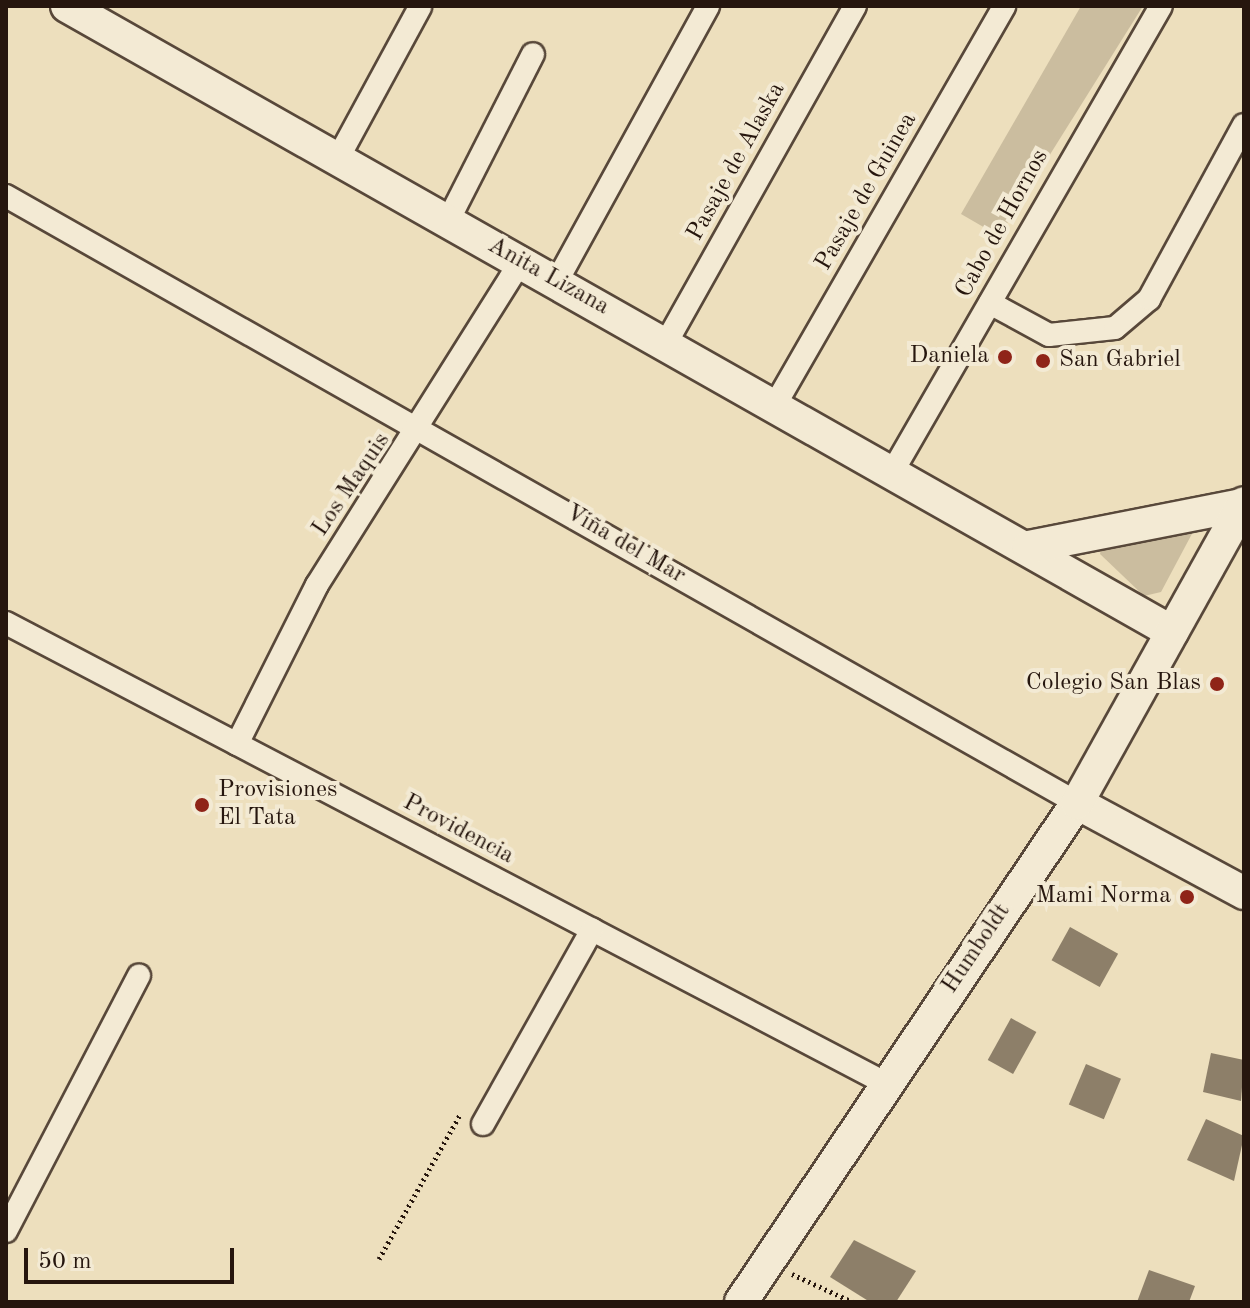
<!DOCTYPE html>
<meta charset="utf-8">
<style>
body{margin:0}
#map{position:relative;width:1250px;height:1308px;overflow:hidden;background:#eddfbd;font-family:"Old Standard TT",serif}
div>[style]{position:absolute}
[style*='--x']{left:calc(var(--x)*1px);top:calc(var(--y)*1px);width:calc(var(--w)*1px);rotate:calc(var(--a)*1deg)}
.green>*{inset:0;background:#cbbd9f}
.building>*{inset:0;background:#8d7f69;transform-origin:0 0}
.path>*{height:5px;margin-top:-2.5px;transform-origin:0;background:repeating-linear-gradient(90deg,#26160e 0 2px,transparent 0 6px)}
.roads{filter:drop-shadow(2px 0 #58483a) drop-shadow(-2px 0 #58483a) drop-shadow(0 2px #58483a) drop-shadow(0 -2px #58483a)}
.street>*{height:22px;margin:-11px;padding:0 11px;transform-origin:11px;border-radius:11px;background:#f3ead4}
.secondary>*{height:32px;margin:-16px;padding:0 16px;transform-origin:16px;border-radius:16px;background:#f3ead4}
.dots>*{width:22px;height:22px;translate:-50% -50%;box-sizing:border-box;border:4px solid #f3ead4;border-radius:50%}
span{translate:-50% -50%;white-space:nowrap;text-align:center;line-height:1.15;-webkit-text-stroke:8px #f3ead4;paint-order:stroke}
.street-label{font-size:24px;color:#26160e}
.poi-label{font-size:24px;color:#26160e}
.right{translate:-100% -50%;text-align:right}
.left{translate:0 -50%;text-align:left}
.frame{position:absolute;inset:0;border:8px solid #26160e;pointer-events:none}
.scale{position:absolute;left:24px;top:1248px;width:210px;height:36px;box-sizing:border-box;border:4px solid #26160e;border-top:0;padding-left:10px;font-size:24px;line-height:28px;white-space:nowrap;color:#26160e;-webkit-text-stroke:6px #f3ead4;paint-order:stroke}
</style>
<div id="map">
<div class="green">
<div style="clip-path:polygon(1081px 6px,1143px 6px,999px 236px,961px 214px)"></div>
<div style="clip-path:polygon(1194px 530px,1161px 592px,1144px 596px,1100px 554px,1102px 546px)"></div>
</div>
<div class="building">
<div style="left:1070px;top:927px;width:55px;height:38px;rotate:29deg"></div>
<div style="left:1011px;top:1018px;width:29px;height:48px;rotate:29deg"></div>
<div style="clip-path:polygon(1211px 1053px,1244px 1060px,1241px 1101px,1203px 1092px)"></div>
<div style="left:1086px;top:1064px;width:38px;height:44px;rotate:23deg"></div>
<div style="clip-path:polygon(1206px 1119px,1244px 1136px,1234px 1181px,1187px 1160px)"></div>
<div style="clip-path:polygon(854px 1240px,916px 1271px,896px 1302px,870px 1302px,830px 1277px)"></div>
<div style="clip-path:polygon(1149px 1270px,1195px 1286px,1189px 1302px,1137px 1302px)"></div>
</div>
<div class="path">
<div style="--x:379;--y:1259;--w:167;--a:-60.7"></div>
<div style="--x:792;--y:1274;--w:67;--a:24.7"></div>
</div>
<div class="roads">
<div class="street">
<div style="--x:337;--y:160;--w:174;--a:-61.5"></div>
<div style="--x:6;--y:196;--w:1231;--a:29.54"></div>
<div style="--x:448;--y:221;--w:187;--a:-63"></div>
<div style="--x:557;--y:281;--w:314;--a:-61.2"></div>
<div style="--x:990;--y:303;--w:67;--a:28.5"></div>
<div style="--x:1049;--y:335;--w:66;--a:-6.1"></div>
<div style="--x:1115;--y:328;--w:45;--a:-40.5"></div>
<div style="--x:1149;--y:299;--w:198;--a:-61.4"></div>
<div style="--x:666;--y:343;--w:386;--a:-60.7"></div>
<div style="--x:775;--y:405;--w:460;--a:-60.1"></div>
<div style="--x:894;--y:469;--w:534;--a:-60.03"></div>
<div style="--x:6;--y:623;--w:992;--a:27.62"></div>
<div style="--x:237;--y:744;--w:178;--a:-63.3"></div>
<div style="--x:317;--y:585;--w:383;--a:-57.8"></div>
<div style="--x:483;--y:1124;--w:223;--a:-60.7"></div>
<div style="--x:6;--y:1231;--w:288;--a:-62.5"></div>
</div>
<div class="secondary">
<div style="--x:67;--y:6;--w:1270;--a:29.53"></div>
<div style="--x:1028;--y:547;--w:219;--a:-11.1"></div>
<div style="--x:1077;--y:803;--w:190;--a:28.3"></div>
<div style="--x:741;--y:1302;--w:602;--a:-56.05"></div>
<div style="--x:1077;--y:803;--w:343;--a:-60.9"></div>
</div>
</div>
<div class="dots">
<div style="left:1005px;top:357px;background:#8f2418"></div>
<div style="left:1043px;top:361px;background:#8f2418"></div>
<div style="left:1217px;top:684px;background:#8f2418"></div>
<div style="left:202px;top:805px;background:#8f2418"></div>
<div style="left:1187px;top:897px;background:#8f2418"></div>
</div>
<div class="street-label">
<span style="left:737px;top:162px;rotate:-61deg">Pasaje de Alaska</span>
<span style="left:867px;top:192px;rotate:-60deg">Pasaje de Guinea</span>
<span style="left:1003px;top:224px;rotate:-61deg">Cabo de Hornos</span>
<span style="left:548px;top:277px;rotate:29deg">Anita Lizana</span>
<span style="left:352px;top:485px;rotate:-56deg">Los Maquis</span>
<span style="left:625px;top:545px;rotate:30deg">Viña del Mar</span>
<span style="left:458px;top:830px;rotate:28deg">Providencia</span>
<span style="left:977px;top:949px;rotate:-56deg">Humboldt</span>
</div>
<div class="poi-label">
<span class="right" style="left:989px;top:357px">Daniela</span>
<span class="left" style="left:1059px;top:361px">San Gabriel</span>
<span class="right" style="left:1201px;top:684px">Colegio San Blas</span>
<span class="left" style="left:218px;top:805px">Provisiones<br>El Tata</span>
<span class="right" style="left:1171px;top:897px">Mami Norma</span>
</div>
<div class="frame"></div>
<div class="scale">50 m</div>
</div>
